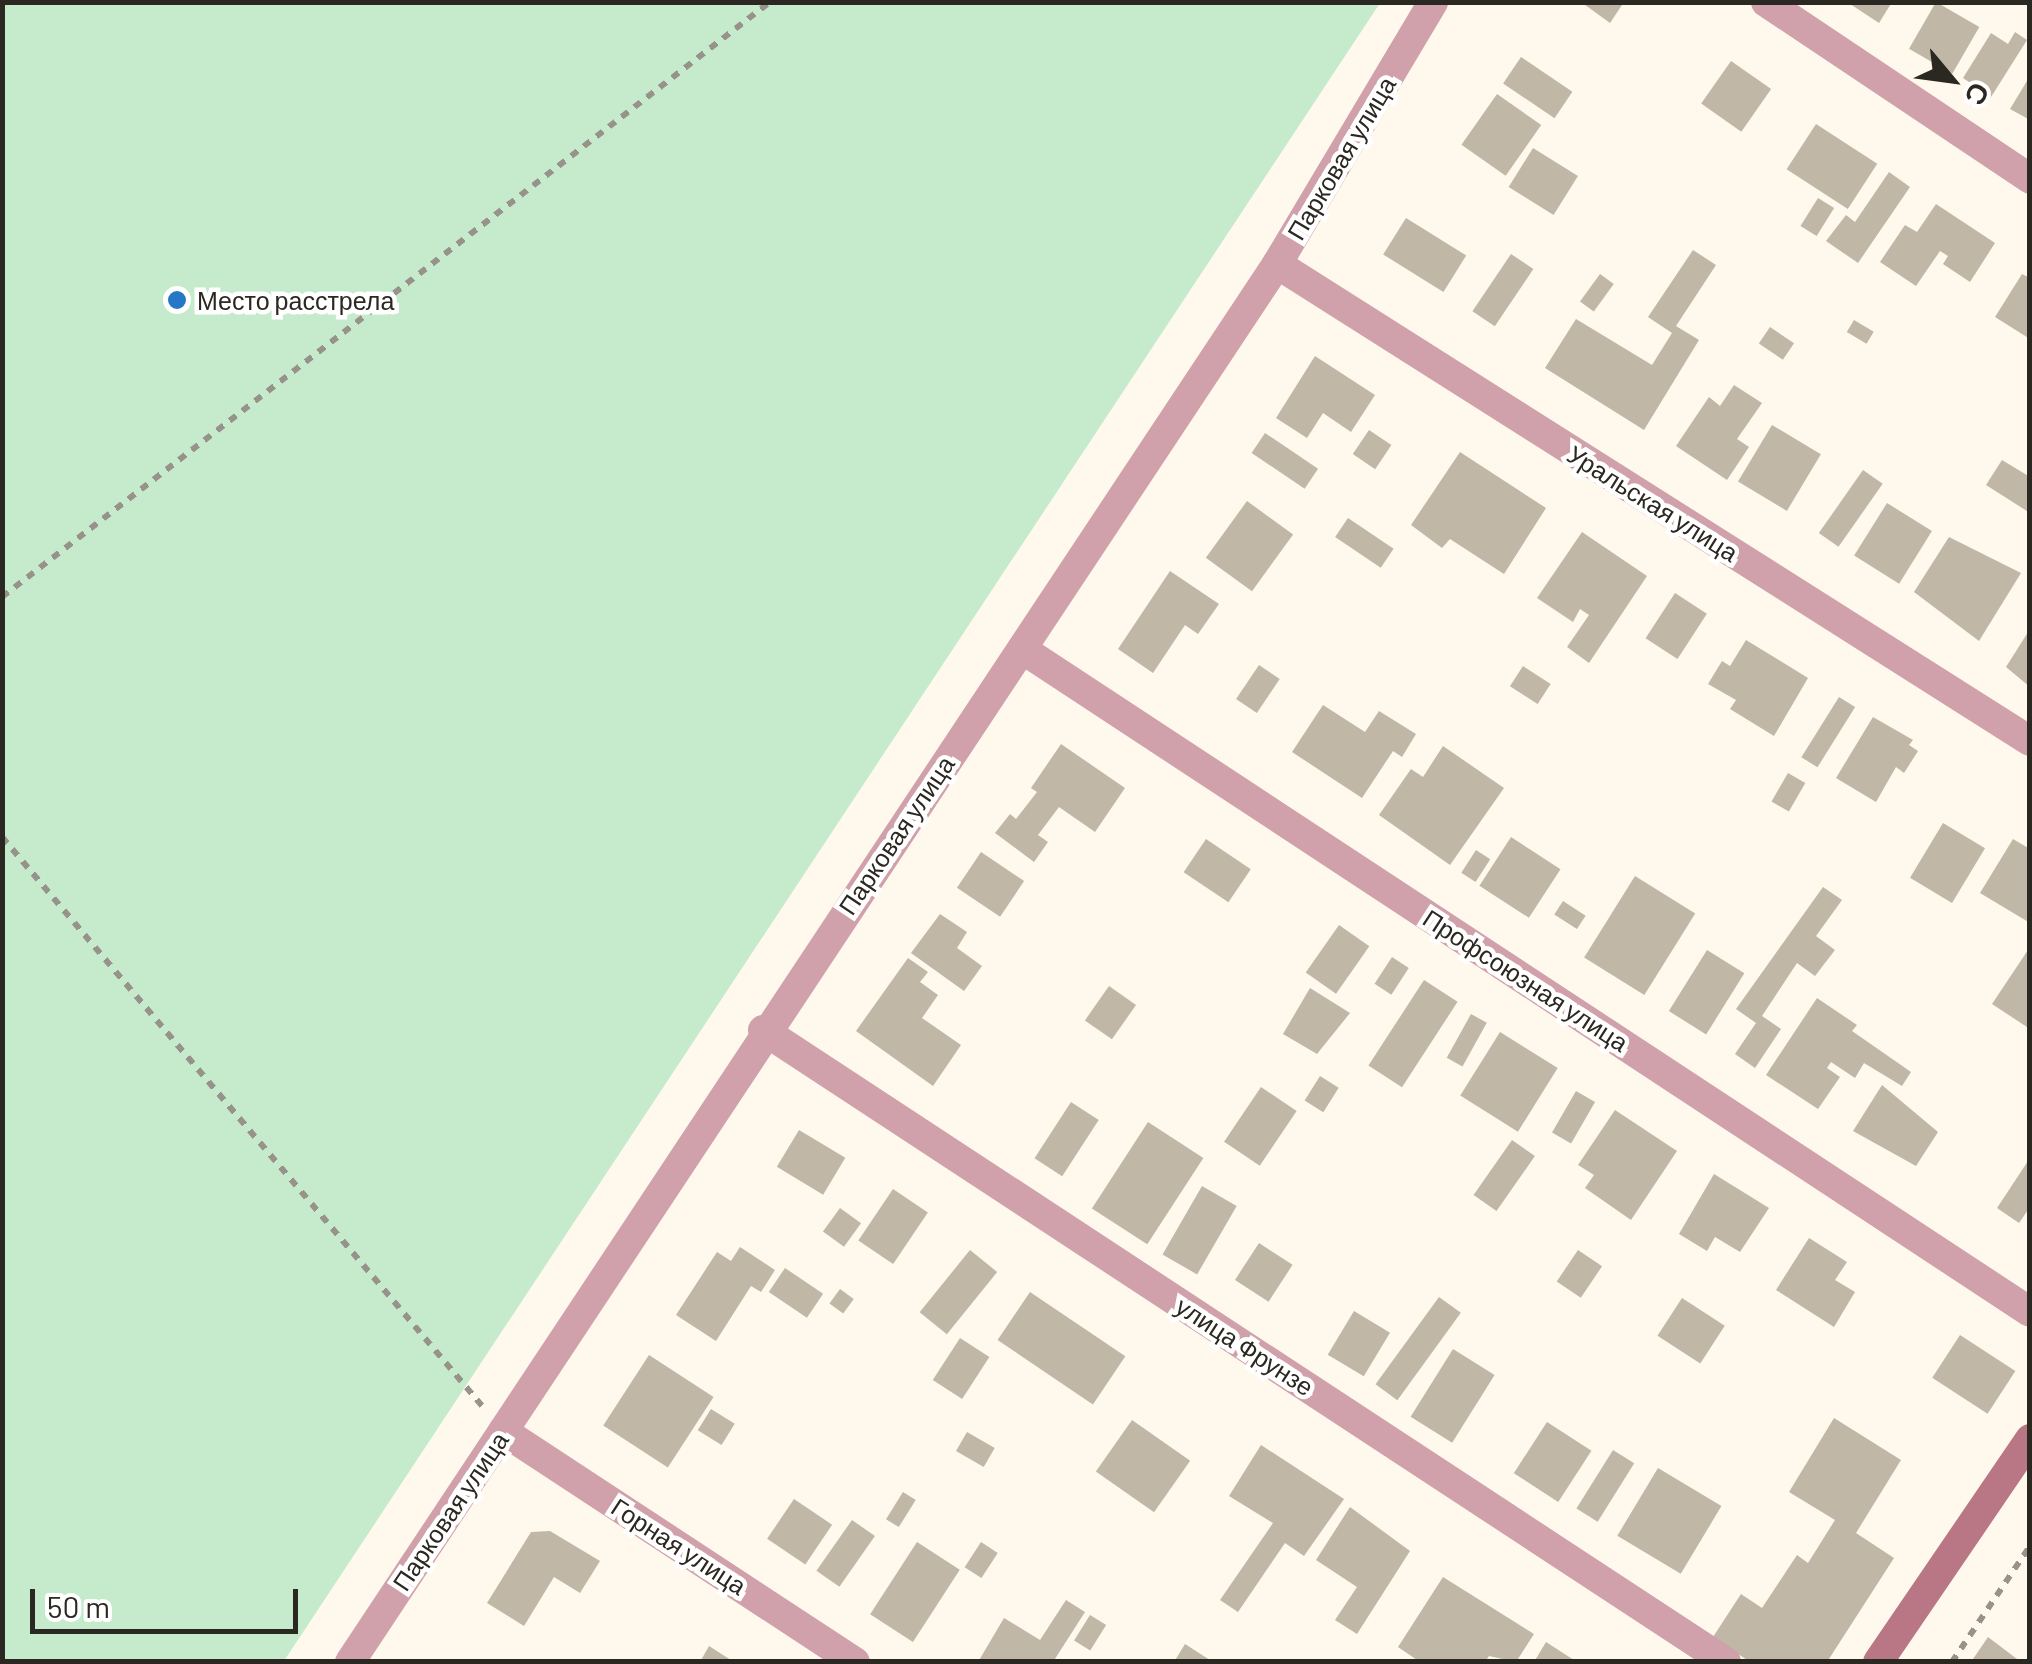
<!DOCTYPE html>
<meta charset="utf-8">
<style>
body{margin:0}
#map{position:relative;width:2032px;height:1664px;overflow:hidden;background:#fef8ed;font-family:Barlow,sans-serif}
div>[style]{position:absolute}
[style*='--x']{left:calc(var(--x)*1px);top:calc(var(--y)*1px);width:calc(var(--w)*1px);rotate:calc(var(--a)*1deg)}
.green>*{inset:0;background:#c5ebcc}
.building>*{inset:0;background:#c0b7a6;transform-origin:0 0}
.path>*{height:6px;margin-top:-3px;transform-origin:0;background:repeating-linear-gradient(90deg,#97928a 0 8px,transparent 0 16px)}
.street>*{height:30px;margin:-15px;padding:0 15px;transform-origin:15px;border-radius:15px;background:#d0a1aa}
.secondary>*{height:30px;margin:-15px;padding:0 15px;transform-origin:15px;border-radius:15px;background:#b97684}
.dots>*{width:28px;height:28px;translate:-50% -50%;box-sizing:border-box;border:5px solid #fff;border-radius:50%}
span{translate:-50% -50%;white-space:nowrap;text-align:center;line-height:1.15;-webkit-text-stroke:9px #fff;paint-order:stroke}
.street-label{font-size:25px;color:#2b2721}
.poi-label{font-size:25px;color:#2b2721}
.left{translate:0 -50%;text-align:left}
.frame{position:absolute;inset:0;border:5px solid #2b2721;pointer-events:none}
.north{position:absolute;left:1902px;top:30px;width:100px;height:100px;-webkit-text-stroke:8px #fff;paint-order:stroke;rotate:119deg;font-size:28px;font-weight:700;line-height:40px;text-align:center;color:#2b2721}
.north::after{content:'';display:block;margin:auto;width:35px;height:45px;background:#2b2721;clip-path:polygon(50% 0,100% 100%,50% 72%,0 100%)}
.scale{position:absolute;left:30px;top:1589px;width:268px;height:45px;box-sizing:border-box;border:5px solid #2b2721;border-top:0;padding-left:12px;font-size:30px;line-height:35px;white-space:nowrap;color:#2b2721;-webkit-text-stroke:8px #fff;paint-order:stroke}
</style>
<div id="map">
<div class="green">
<div style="clip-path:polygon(3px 2px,1380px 3px,284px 1661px,3px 1661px)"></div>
</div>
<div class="building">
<div style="clip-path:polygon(1581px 2px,1624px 2px,1610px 23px)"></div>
<div style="clip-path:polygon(1847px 2px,1892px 2px,1879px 23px)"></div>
<div style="left:1936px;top:2px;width:50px;height:54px;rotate:30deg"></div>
<div style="clip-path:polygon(2015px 32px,2027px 40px,1991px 97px,1963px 78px,1991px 33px,2008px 44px)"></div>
<div style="left:1521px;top:57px;width:62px;height:32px;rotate:34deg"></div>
<div style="left:1731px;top:61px;width:49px;height:52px;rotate:35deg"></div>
<div style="clip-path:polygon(2030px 76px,2030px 120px,2010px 109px)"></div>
<div style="left:1497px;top:94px;width:54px;height:62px;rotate:35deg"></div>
<div style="left:1816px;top:124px;width:73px;height:54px;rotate:33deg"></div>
<div style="left:1533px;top:148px;width:53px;height:46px;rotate:32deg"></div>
<div style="clip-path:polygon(1889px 172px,1910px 187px,1858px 263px,1826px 241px,1846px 215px,1855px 222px)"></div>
<div style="left:1818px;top:198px;width:19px;height:33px;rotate:32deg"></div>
<div style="clip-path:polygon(1936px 204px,1995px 243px,1970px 282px,1943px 264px,1948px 256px,1940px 251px,1916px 286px,1880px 262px,1905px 225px,1917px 232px)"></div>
<div style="left:1406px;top:218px;width:71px;height:43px;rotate:32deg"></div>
<div style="clip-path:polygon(1693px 250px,1716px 265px,1676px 326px,1699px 340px,1644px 430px,1545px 368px,1576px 319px,1652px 365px,1672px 333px,1648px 317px)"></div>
<div style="left:1511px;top:254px;width:27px;height:69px;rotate:34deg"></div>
<div style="left:1600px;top:274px;width:17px;height:34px;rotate:36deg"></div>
<div style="clip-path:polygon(2022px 274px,2030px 278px,2030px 339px,1995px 317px)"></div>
<div style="left:1854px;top:320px;width:23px;height:14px;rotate:31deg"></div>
<div style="left:1770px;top:327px;width:29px;height:20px;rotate:34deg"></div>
<div style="clip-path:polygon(1315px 356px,1375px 395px,1351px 432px,1323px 413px,1307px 438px,1276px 418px)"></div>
<div style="clip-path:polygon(1734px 385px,1762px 403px,1737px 439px,1749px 447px,1727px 480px,1676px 446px,1709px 397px,1720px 406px)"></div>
<div style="left:1772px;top:425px;width:57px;height:66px;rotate:31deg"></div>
<div style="left:1369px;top:430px;width:27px;height:29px;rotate:34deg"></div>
<div style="left:1265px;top:433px;width:64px;height:24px;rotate:34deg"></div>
<div style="clip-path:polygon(1460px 452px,1546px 508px,1504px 574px,1450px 539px,1442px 548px,1411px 525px)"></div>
<div style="clip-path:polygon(2002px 460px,2030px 477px,2030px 513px,1986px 485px)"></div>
<div style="left:1863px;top:470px;width:24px;height:77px;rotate:35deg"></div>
<div style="left:1247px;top:501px;width:57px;height:70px;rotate:36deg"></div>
<div style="left:1887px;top:503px;width:53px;height:62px;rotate:32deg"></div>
<div style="left:1348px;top:518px;width:55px;height:23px;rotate:34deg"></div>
<div style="clip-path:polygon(1582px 532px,1647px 576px,1589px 663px,1567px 647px,1589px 615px,1580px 609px,1573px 622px,1537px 598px)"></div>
<div style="clip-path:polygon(1949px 537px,2021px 573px,1979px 641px,1914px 592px)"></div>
<div style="clip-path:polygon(1170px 571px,1219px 604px,1198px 634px,1185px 625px,1153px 673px,1118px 649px)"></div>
<div style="left:1675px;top:593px;width:38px;height:54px;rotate:33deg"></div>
<div style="clip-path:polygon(2030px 629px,2030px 687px,2006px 667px)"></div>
<div style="clip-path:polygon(1746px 640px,1808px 678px,1774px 736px,1730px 709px,1736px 700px,1708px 684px,1722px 661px,1730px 666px)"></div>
<div style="left:1259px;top:665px;width:25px;height:41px;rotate:34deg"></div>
<div style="left:1523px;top:666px;width:33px;height:24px;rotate:33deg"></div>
<div style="left:1839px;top:697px;width:19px;height:71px;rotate:32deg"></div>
<div style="clip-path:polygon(1323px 705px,1365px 732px,1379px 711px,1416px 734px,1402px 757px,1393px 751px,1362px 798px,1292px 752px)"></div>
<div style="clip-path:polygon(1873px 717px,1913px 740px,1909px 745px,1918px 751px,1904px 773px,1896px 767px,1876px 802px,1836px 778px)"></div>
<div style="clip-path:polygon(1061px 744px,1125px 788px,1095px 832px,1059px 807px,1038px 835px,1048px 842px,1034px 862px,995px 833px,1010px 814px,1016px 819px,1037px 792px,1031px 788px)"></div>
<div style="clip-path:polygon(1443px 746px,1504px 788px,1450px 865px,1379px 815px,1411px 769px,1423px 777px)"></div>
<div style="left:1788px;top:773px;width:20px;height:33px;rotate:30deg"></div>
<div style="left:1943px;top:823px;width:49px;height:64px;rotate:31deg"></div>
<div style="left:1511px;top:837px;width:59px;height:58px;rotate:33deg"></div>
<div style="left:1206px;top:839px;width:54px;height:40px;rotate:34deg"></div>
<div style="clip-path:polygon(2013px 839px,2030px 849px,2030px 923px,1980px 893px)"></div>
<div style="left:1476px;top:850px;width:17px;height:27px;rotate:33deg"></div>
<div style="left:981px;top:852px;width:52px;height:43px;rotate:34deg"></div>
<div style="left:1635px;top:876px;width:71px;height:96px;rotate:32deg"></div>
<div style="clip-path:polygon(1823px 887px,1842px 900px,1816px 936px,1835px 950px,1815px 976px,1797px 963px,1762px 1016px,1781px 1029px,1755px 1068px,1735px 1054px,1756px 1023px,1736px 1009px)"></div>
<div style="left:1563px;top:901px;width:27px;height:16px;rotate:33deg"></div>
<div style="clip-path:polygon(940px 914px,967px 932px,957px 948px,982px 966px,964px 991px,911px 953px)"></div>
<div style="left:1339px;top:925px;width:37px;height:58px;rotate:35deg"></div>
<div style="clip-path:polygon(2030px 947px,2030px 1029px,1992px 1004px)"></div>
<div style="left:1707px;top:950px;width:44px;height:72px;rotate:32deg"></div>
<div style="left:1392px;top:957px;width:20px;height:32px;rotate:33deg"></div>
<div style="clip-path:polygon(908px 958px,928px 972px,920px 982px,938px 995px,922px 1018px,961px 1045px,933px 1086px,856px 1031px)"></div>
<div style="left:1424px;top:980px;width:40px;height:102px;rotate:33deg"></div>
<div style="left:1109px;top:986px;width:33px;height:42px;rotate:35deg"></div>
<div style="clip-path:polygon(1310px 988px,1350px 1013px,1317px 1054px,1283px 1034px)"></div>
<div style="clip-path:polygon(1817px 998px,1857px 1025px,1852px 1031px,1911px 1072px,1902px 1086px,1864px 1063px,1855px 1078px,1831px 1062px,1827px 1068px,1840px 1077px,1818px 1109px,1766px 1075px)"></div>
<div style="left:1471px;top:1014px;width:18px;height:50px;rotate:29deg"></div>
<div style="left:1500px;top:1032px;width:68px;height:75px;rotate:32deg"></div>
<div style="left:1320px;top:1076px;width:22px;height:29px;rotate:32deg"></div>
<div style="clip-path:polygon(1882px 1085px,1938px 1132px,1916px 1166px,1853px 1131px)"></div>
<div style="left:1261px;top:1087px;width:43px;height:66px;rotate:34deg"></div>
<div style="left:1576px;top:1091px;width:22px;height:48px;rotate:30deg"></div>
<div style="left:1071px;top:1102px;width:33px;height:67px;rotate:33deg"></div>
<div style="clip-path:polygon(1615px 1110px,1677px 1151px,1631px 1220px,1585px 1188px,1594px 1175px,1578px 1165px)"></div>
<div style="left:1148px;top:1122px;width:66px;height:103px;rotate:33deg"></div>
<div style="left:799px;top:1130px;width:54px;height:43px;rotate:31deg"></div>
<div style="left:1512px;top:1140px;width:28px;height:67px;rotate:35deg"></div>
<div style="clip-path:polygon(2030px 1158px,2030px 1207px,2019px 1223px,1997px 1208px)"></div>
<div style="clip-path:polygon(1714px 1174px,1769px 1208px,1740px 1252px,1715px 1237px,1707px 1251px,1679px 1234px)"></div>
<div style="left:1202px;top:1186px;width:40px;height:79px;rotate:30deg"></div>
<div style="left:893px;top:1189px;width:42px;height:62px;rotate:34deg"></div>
<div style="left:840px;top:1208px;width:26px;height:29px;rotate:36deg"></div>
<div style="clip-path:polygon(1809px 1238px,1847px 1262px,1835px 1280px,1855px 1292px,1834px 1327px,1776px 1290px)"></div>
<div style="left:1259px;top:1243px;width:40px;height:44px;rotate:33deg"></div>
<div style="clip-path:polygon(740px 1247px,775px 1270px,761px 1292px,751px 1286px,716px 1341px,676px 1315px,717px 1252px,731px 1261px)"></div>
<div style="left:970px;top:1250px;width:35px;height:80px;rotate:39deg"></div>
<div style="left:1578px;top:1250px;width:29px;height:38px;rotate:34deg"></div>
<div style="left:785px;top:1268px;width:46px;height:29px;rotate:34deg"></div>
<div style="left:840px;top:1289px;width:17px;height:18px;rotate:36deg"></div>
<div style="left:1030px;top:1292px;width:115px;height:58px;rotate:34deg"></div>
<div style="left:1439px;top:1297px;width:27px;height:108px;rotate:36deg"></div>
<div style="left:1682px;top:1298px;width:51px;height:45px;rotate:33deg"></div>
<div style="left:1354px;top:1311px;width:42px;height:51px;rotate:31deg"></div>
<div style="left:1960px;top:1335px;width:66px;height:51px;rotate:33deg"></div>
<div style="left:960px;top:1338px;width:35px;height:50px;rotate:33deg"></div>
<div style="left:1453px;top:1349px;width:49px;height:80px;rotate:32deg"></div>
<div style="left:649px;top:1355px;width:77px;height:84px;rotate:33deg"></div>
<div style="left:711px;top:1409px;width:28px;height:25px;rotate:32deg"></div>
<div style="clip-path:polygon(1834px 1418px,1901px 1460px,1856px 1533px,1894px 1558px,1827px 1662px,1750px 1662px,1713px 1637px,1741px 1594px,1762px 1608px,1797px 1555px,1808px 1563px,1835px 1520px,1789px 1492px)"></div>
<div style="left:1132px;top:1420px;width:71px;height:63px;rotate:35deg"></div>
<div style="left:1547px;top:1422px;width:53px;height:61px;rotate:33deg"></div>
<div style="left:967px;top:1432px;width:32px;height:22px;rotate:30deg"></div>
<div style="clip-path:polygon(1261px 1445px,1344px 1499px,1304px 1556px,1285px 1543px,1238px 1612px,1220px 1600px,1273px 1523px,1229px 1496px)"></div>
<div style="left:1613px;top:1450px;width:25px;height:69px;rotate:32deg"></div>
<div style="left:1658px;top:1468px;width:74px;height:79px;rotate:31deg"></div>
<div style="left:903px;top:1492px;width:15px;height:32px;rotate:32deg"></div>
<div style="left:794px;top:1499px;width:46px;height:48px;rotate:34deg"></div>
<div style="clip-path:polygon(1350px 1507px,1410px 1551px,1357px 1634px,1335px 1620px,1357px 1587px,1316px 1560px)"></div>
<div style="left:852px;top:1520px;width:28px;height:62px;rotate:35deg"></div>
<div style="clip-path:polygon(550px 1531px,600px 1561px,580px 1593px,554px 1577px,524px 1626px,487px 1603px,531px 1532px)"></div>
<div style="left:917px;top:1542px;width:51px;height:86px;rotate:33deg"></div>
<div style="left:981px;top:1542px;width:20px;height:30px;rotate:33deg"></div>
<div style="clip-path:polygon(1443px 1577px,1534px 1634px,1516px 1662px,1489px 1656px,1485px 1662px,1420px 1662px,1398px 1647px)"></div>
<div style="clip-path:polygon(1066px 1600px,1085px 1612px,1053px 1662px,978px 1662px,1004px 1618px,1040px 1640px)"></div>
<div style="left:1090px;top:1615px;width:19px;height:30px;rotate:32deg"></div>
<div style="clip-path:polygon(1988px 1637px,2021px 1662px,1971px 1662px)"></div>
<div style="clip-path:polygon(1546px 1642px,1577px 1662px,1534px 1662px)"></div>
<div style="clip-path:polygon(1185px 1644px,1213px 1662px,1174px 1662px)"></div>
<div style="clip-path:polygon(709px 1646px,734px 1662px,700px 1662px)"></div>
</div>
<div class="path">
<div style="--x:2;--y:597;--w:972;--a:-37.77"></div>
<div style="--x:2;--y:837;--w:746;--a:49.84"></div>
<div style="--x:1952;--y:1662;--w:140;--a:-56.1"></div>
</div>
<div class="street">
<div style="--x:1766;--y:2;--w:318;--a:33.8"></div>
<div style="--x:1277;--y:264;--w:891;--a:32.35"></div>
<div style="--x:1022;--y:649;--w:1206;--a:33.33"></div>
<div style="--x:763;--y:1030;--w:1152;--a:33.28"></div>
<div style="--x:503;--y:1431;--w:421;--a:33.3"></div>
<div style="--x:350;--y:1662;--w:1677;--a:-56.45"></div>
<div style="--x:1277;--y:264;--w:305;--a:-59.2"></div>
</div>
<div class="secondary">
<div style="--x:1878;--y:1662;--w:270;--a:-55.7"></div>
</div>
<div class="dots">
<div style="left:177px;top:300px;background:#2678c7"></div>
</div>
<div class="street-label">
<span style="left:1341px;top:158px;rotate:-59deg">Парковая улица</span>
<span style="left:1653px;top:503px;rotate:32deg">Уральская улица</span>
<span style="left:896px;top:835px;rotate:-56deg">Парковая улица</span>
<span style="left:1526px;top:980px;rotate:33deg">Профсоюзная улица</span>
<span style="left:1245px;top:1346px;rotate:33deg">улица Фрунзе</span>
<span style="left:450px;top:1511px;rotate:-56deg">Парковая улица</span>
<span style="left:679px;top:1546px;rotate:33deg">Горная улица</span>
</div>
<div class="poi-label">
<span class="left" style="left:197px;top:300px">Место расстрела</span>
</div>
<div class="frame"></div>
<div class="north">С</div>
<div class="scale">50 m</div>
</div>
